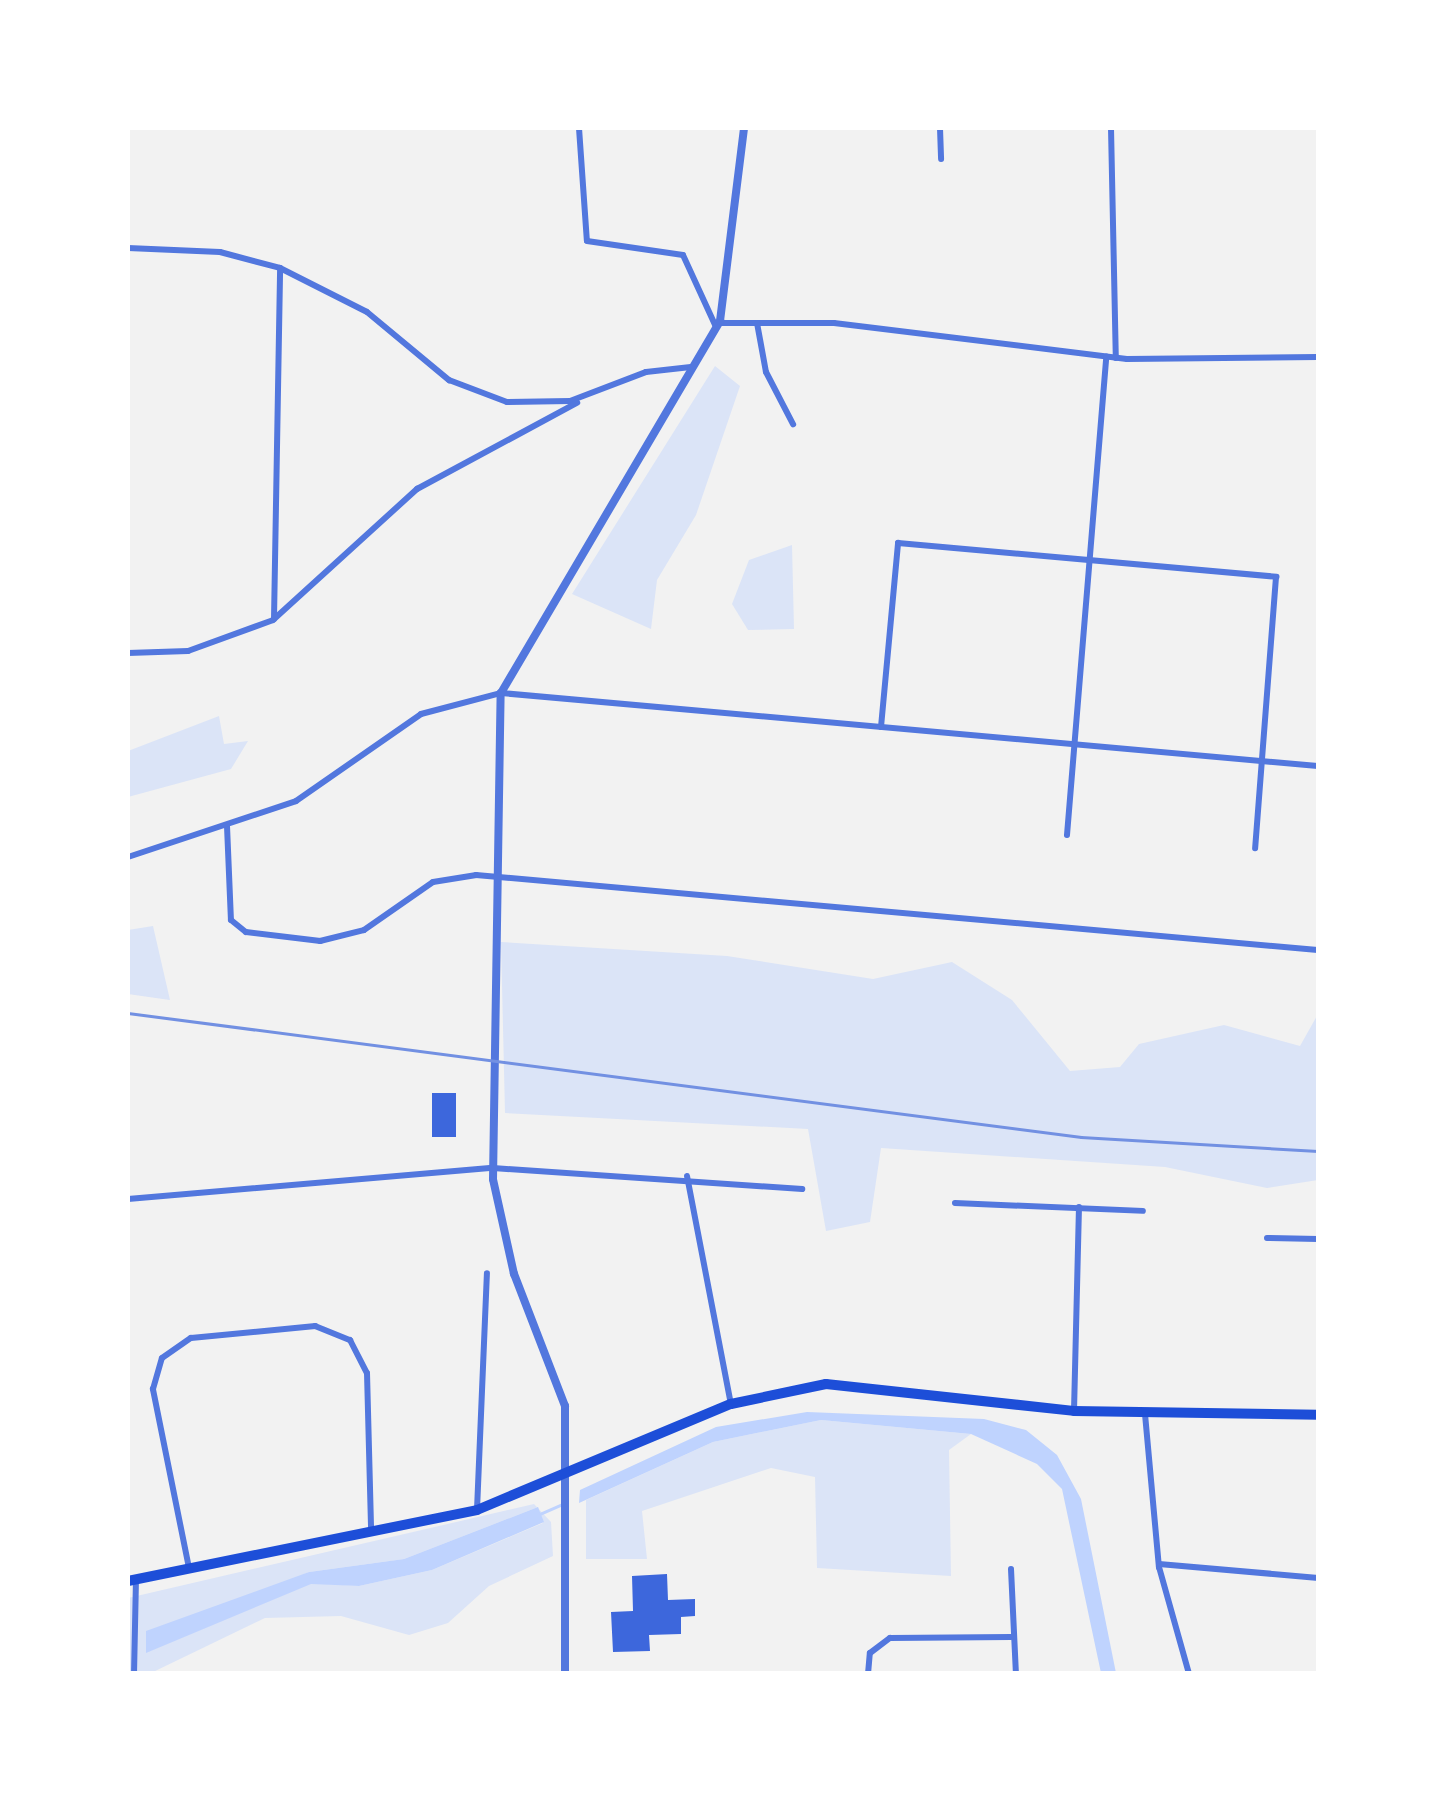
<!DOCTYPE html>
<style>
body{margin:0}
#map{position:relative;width:1446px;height:1801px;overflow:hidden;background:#f2f2f2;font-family:"IBM Plex Sans",sans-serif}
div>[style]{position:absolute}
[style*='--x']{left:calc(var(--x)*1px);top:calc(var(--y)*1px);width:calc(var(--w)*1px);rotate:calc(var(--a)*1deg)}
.green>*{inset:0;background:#dbe4f7}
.water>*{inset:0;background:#bfd3fe}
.stream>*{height:2.5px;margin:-1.25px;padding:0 1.25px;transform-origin:1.25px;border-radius:1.25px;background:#bfd3fe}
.building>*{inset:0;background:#3d67dc;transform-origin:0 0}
.minor>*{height:6px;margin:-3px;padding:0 3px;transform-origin:3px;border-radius:3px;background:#5277de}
.tertiary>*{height:8px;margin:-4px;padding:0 4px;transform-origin:4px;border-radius:4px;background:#5277de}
.primary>*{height:10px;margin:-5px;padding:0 5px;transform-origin:5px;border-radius:5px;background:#1d4ed8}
.rail>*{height:2.5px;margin:-1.25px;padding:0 1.25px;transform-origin:1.25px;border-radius:1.25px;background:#7290e2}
span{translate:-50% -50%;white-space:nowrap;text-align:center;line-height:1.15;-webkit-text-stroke:8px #fff;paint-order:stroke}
.frame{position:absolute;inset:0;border:130px solid #fff;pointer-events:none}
</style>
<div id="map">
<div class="green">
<div style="clip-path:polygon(715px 366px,740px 386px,696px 515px,657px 580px,651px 629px,572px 594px)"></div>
<div style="clip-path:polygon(792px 545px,794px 629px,748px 630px,732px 604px,749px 560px)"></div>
<div style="clip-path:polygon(219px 716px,224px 744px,248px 741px,231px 769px,128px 797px,128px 751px)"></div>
<div style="clip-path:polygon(153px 926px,170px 1000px,128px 994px,128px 930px)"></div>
<div style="clip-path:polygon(501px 942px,727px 956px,873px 979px,952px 962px,1012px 1000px,1070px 1071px,1120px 1067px,1139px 1044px,1224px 1025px,1300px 1046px,1318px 1014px,1318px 1180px,1267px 1188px,1165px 1167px,881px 1148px,870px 1222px,826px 1231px,808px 1129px,505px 1113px)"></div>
<div style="clip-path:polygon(821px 1420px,971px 1434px,949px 1450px,951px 1576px,817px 1568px,815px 1477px,771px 1468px,642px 1511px,647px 1559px,586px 1559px,586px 1500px,713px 1442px)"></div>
<div style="clip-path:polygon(evenodd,534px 1504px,551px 1522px,553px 1556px,489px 1586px,448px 1623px,409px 1635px,341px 1616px,265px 1618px,151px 1673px,128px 1673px,128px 1598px,534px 1504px,538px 1507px,543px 1523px,432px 1570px,359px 1586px,311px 1583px,147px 1652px,309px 1572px,404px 1559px,538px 1507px)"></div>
</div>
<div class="water">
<div style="clip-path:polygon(807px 1412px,984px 1419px,1026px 1430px,1057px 1455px,1081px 1499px,1116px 1673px,1101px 1673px,1062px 1489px,1037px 1464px,971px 1434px,821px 1420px,713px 1442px,579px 1503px,580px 1490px,716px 1427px)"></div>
<div style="clip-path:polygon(538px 1507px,544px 1522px,432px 1570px,359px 1586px,311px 1584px,146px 1653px,146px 1631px,309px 1572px,404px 1559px)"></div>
</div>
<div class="stream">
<div style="--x:540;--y:1514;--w:22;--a:-24"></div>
</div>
<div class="building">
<div style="left:432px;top:1093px;width:24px;height:44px"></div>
<div style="clip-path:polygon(667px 1574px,668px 1600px,695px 1599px,695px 1616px,681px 1617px,681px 1634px,649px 1635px,650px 1651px,613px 1652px,611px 1612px,633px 1611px,632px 1576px)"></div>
</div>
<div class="minor">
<div style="--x:579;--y:128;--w:113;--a:86"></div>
<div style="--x:587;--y:241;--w:97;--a:8.3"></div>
<div style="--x:683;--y:255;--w:79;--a:65.4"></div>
<div style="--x:940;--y:128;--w:31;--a:88"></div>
<div style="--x:1111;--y:128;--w:230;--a:88.8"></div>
<div style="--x:128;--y:248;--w:92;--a:2.5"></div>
<div style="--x:220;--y:252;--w:62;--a:14.9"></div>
<div style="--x:280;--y:268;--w:97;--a:26.8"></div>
<div style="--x:367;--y:312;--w:107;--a:39.7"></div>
<div style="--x:449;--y:380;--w:62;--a:20.8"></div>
<div style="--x:507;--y:402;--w:63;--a:-0.9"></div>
<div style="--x:570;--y:401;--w:81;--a:-20.9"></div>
<div style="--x:646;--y:372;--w:45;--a:-6.3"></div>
<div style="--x:719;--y:323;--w:115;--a:0"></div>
<div style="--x:834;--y:323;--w:295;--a:7"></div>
<div style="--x:1127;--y:359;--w:191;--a:-0.6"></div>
<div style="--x:757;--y:323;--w:50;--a:79.6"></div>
<div style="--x:766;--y:372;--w:59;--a:62.6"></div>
<div style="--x:274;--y:619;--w:351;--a:-89"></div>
<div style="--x:128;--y:653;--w:60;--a:-1.9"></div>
<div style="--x:188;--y:651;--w:90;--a:-20"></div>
<div style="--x:273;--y:620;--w:195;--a:-42.3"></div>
<div style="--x:417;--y:489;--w:182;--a:-28.3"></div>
<div style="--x:881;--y:727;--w:185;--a:-84.7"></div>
<div style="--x:898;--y:543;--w:380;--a:5.1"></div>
<div style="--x:1276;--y:577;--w:272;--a:94.4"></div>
<div style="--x:227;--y:826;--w:94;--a:87.6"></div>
<div style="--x:231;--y:920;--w:19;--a:39"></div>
<div style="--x:246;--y:932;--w:75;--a:6.9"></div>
<div style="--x:320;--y:941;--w:45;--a:-14"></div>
<div style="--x:364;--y:930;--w:84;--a:-34.8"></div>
<div style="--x:433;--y:882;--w:44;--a:-9.2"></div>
<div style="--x:476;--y:875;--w:845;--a:5.09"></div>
<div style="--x:1067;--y:835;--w:480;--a:-85.3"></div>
<div style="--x:128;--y:857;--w:177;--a:-18.4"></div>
<div style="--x:296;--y:801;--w:152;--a:-34.8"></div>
<div style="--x:421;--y:714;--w:83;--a:-14.7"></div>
<div style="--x:501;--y:693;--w:820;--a:5.11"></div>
<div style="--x:687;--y:1176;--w:232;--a:79.1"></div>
<div style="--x:128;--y:1199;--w:366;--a:-4.9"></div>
<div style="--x:493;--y:1168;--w:310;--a:3.9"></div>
<div style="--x:955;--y:1203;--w:188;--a:2.4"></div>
<div style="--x:1267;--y:1238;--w:51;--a:1.1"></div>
<div style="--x:1074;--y:1411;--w:204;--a:-88.6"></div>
<div style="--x:1145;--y:1414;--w:154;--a:84.8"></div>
<div style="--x:1159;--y:1567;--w:111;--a:74.3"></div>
<div style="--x:477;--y:1510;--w:237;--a:-87.6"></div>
<div style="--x:1159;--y:1564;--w:160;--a:5"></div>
<div style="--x:189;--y:1568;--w:183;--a:-101.4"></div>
<div style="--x:153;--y:1389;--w:32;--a:-74"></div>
<div style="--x:162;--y:1358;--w:35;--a:-35"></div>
<div style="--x:191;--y:1338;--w:125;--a:-5.5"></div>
<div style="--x:315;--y:1326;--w:38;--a:22"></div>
<div style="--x:350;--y:1340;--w:37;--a:63"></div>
<div style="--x:367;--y:1373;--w:158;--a:88.5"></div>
<div style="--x:1011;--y:1569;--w:105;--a:87.3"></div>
<div style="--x:134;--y:1674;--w:94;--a:-88.8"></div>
<div style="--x:868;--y:1674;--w:21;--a:-85"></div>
<div style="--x:870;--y:1653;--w:25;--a:-37"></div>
<div style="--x:890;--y:1638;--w:121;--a:-0.5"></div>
</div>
<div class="tertiary">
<div style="--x:565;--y:1674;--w:268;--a:-90"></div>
<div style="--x:565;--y:1406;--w:142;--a:-111.1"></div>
<div style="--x:514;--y:1274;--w:97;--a:-102.5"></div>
<div style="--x:493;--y:1179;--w:486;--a:-89.1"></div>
<div style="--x:501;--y:693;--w:432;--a:-59.5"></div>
<div style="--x:720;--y:321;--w:194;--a:-82.9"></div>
</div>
<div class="primary">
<div style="--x:128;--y:1581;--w:356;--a:-11.5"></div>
<div style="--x:477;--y:1510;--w:275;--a:-22.7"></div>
<div style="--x:731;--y:1404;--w:97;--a:-11.9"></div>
<div style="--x:826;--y:1384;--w:249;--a:6.2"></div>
<div style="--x:1074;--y:1411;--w:244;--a:0.9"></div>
</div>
<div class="rail">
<div style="--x:128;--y:1013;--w:961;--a:7.41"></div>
<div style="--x:1081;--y:1137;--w:237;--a:3.4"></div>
</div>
<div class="frame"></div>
</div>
